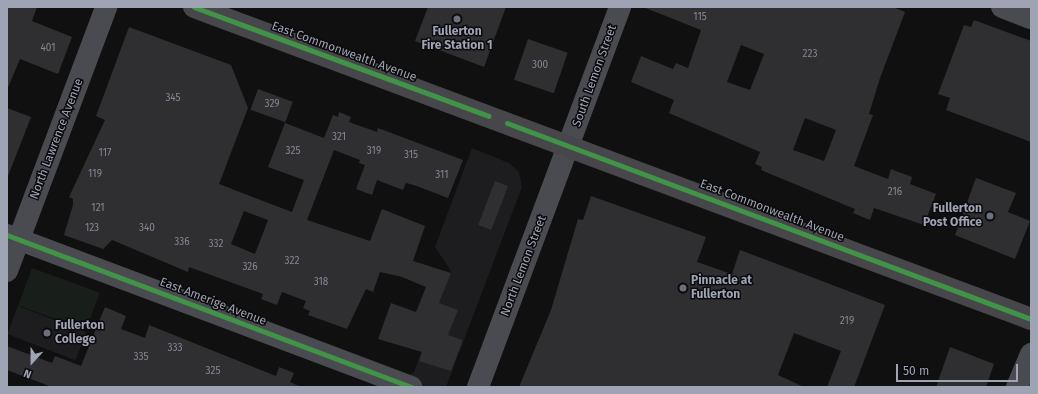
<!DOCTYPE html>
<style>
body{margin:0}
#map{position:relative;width:1038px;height:394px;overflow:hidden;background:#101010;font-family:"Fira Sans",sans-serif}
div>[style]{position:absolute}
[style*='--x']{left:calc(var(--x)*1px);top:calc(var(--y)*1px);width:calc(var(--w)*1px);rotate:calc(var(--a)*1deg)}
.built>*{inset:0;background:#1d1d1f;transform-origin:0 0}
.green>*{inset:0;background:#181f1a;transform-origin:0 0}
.building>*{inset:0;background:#2f2f31;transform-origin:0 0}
.minor>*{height:22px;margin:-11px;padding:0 11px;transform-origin:11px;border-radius:11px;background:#4a4b50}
.major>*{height:22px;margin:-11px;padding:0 11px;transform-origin:11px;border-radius:11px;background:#47474b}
.cycleway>*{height:5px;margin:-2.5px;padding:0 2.5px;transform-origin:2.5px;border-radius:2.5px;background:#419447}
.dots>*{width:11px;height:11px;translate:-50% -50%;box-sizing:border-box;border:2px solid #0b0a0c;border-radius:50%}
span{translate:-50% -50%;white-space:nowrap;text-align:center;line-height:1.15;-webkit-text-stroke:3px #0b0a0c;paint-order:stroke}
.number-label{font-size:10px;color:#838793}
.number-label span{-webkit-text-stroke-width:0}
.poi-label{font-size:12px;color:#9fa4b4;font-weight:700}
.right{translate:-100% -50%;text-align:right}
.left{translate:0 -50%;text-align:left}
.street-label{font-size:12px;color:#9fa4b4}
.frame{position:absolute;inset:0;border:8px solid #9fa4b4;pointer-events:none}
.north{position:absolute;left:12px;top:342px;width:40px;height:40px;-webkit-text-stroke:3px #0b0a0c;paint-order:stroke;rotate:201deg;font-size:11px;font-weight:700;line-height:16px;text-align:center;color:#9fa4b4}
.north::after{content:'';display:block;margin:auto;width:14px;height:18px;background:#9fa4b4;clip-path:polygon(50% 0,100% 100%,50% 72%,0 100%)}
.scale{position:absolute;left:896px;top:364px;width:122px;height:18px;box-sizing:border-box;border:2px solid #9fa4b4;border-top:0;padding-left:5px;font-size:12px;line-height:14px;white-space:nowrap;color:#9fa4b4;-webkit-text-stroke:3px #0b0a0c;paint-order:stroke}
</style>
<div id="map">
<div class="built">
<div style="clip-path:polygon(472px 148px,509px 163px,519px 172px,522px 187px,446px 387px,393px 387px,414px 372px,451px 271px,435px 247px)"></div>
<div style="left:18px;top:306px;width:73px;height:30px;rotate:21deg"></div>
</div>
<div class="green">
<div style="left:32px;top:268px;width:72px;height:40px;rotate:20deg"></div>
</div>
<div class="building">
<div style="clip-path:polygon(7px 7px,37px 7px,32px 21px,72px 37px,58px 74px,20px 59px,7px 90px)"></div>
<div style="clip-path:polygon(428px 7px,506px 7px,484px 67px,415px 41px)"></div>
<div style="clip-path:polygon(evenodd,643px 7px,893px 7px,905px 12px,880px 78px,869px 114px,873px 115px,854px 166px,888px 179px,891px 169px,912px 177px,910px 184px,936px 194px,924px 225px,874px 208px,870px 220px,853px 213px,855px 209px,761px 170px,762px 167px,755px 164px,760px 152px,669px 113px,674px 100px,631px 82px,641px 56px,673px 69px,676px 63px,688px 68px,701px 30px,643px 7px,741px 45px,764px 54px,750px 90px,727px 82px,741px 45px,643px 7px,805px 118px,836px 130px,824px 161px,793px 150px,805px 118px)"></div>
<div style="clip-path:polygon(974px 20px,1031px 41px,1031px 142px,946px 110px,950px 98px,938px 94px,964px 25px,971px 27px)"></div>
<div style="clip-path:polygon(evenodd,129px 27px,231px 65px,248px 108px,219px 184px,292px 212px,304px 180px,268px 167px,285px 123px,324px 138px,333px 115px,338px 117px,339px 112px,351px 117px,349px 122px,377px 132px,378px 128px,463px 160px,448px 198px,414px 185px,406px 183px,403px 190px,377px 180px,372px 195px,356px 189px,365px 165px,359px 163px,360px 160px,334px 150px,307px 220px,370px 241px,382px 209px,425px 226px,413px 261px,451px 273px,439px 303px,458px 310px,448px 335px,463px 340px,451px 371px,419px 361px,422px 352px,378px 339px,391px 303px,416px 312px,426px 287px,402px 277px,380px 272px,373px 292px,366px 289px,347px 329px,308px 315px,310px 311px,303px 308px,306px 301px,282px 292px,277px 305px,261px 299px,263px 294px,189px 267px,188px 272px,112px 240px,103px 249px,64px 235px,73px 205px,73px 199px,69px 197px,105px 120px,96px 116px,129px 27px,244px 211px,268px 220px,255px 254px,231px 244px,244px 211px)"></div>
<div style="left:528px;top:39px;width:42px;height:43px;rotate:19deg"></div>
<div style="left:258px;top:89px;width:37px;height:22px;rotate:20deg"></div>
<div style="clip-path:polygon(7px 108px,31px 117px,8px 176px,7px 176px)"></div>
<div style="clip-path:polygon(976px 178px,1016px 193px,1008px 212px,1030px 221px,1015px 259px,955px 235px)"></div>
<div style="left:495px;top:181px;width:14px;height:47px;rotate:21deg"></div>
<div style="clip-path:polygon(591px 196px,706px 237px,697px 262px,732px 274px,740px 250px,885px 305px,854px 387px,827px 387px,841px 351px,794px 333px,778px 375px,804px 387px,519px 387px,551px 310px,578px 219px,583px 220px)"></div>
<div style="clip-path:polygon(105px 307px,126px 316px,121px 329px,145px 338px,149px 325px,276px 376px,279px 367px,294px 373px,290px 382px,301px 387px,52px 387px,7px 370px,7px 346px,52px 363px,55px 356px,81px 366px)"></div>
<div style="clip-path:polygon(950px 347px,994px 364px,986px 387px,936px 387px)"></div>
</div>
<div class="minor">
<div style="--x:1002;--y:7;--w:31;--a:21"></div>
<div style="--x:7;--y:235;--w:432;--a:20.6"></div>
<div style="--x:7;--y:271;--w:282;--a:-69.4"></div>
<div style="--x:478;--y:387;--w:406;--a:-69.5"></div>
<div style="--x:1017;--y:387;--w:36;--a:-67"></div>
</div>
<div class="major">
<div style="--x:194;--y:7;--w:893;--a:20.44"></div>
</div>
<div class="cycleway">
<div style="--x:194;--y:7;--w:314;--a:20.3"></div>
<div style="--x:507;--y:123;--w:559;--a:20.51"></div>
<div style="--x:7;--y:235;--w:432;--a:20.6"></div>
</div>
<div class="dots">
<div style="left:457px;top:19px;background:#6d707b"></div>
<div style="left:990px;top:216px;background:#6d707b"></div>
<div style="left:683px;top:288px;background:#6d707b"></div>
<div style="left:47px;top:333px;background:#6d707b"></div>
</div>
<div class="number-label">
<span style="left:700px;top:18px">115</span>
<span style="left:48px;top:49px">401</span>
<span style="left:810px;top:55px">223</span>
<span style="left:540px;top:66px">300</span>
<span style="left:173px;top:99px">345</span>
<span style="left:272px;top:105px">329</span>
<span style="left:339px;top:138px">321</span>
<span style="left:293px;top:152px">325</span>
<span style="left:374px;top:152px">319</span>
<span style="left:105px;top:154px">117</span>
<span style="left:411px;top:156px">315</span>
<span style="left:95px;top:175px">119</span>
<span style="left:442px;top:176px">311</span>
<span style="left:895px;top:193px">216</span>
<span style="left:98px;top:209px">121</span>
<span style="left:92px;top:229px">123</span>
<span style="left:147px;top:229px">340</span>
<span style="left:182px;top:243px">336</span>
<span style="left:216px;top:245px">332</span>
<span style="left:292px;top:262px">322</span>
<span style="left:250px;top:268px">326</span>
<span style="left:321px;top:283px">318</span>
<span style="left:847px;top:322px">219</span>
<span style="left:175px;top:349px">333</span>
<span style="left:141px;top:358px">335</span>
<span style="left:213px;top:372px">325</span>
</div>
<div class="poi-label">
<span style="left:457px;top:39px">Fullerton<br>Fire Station 1</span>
<span class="right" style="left:982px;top:216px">Fullerton<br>Post Office</span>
<span class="left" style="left:691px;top:288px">Pinnacle at<br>Fullerton</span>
<span class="left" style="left:55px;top:333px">Fullerton<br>College</span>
</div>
<div class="street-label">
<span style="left:344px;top:52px;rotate:20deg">East Commonwealth Avenue</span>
<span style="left:595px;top:76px;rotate:-70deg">South Lemon Street</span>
<span style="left:57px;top:139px;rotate:-69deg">North Lawrence Avenue</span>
<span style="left:772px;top:211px;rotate:21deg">East Commonwealth Avenue</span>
<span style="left:524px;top:266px;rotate:-69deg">North Lemon Street</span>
<span style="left:213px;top:302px;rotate:21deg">East Amerige Avenue</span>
</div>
<div class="frame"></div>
<div class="north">N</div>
<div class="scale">50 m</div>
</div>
